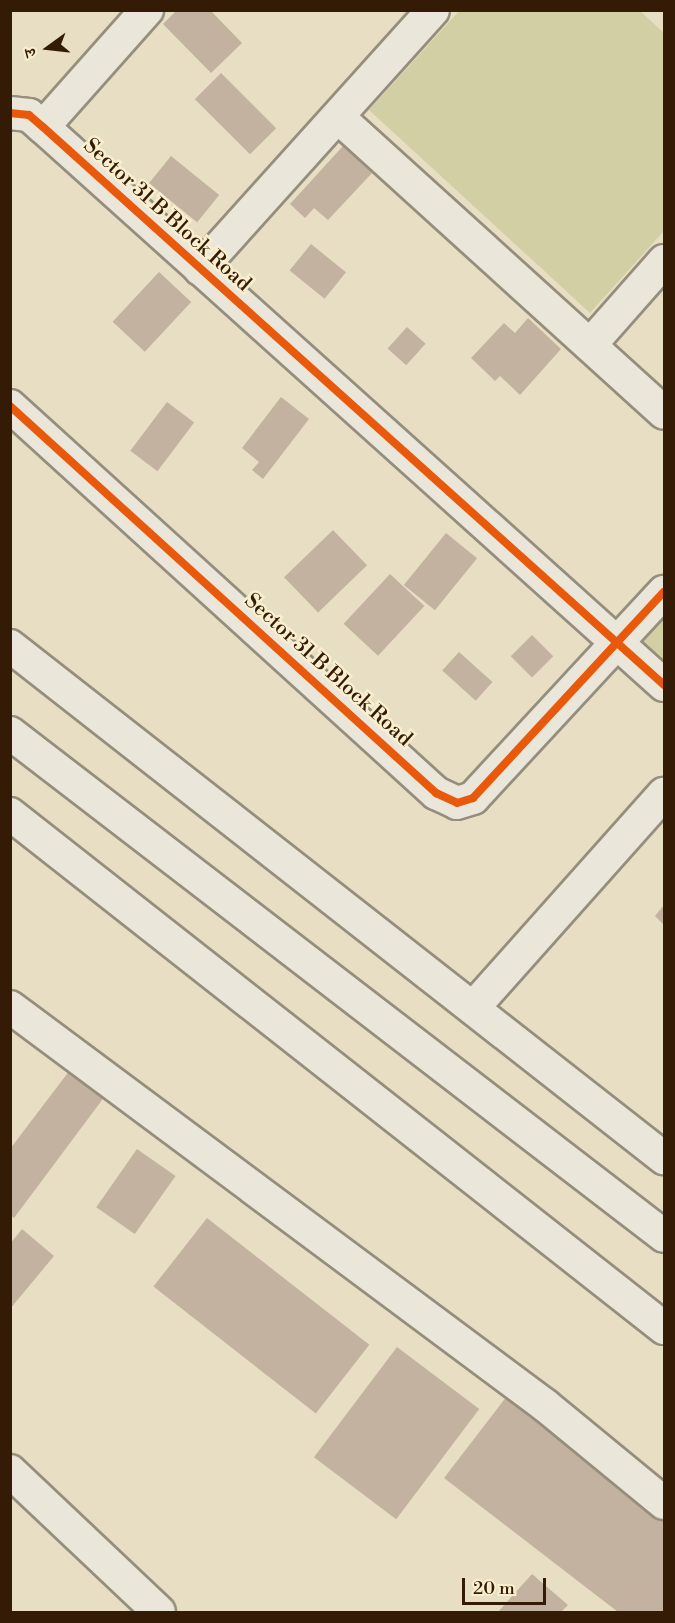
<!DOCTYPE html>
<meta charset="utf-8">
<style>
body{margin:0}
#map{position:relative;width:675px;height:1623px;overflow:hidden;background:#e7dec4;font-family:"Libre Bodoni","Noto Serif Devanagari",serif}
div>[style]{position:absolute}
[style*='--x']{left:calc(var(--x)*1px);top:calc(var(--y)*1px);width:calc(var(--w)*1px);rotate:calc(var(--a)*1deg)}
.green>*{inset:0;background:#d3cfa4}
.building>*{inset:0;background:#c4b2a0;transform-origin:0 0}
.roads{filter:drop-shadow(2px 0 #968e7c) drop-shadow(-2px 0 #968e7c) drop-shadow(0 2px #968e7c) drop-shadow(0 -2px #968e7c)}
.minor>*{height:32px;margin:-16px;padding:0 16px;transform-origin:16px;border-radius:16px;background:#eae6d9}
.cycleway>*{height:8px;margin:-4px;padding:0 4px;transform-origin:4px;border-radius:4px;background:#e8590c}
span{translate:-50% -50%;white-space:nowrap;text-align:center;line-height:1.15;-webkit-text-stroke:5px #f9efcf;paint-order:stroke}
.street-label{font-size:21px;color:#341b06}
.frame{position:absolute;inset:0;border:12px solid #341b06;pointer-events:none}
.north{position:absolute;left:18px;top:18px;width:60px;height:60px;-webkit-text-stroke:4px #f9efcf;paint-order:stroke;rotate:255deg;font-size:16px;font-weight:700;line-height:24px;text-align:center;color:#341b06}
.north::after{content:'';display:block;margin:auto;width:21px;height:27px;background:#341b06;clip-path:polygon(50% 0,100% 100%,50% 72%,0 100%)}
.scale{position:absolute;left:462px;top:1578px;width:84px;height:27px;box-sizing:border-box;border:3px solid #341b06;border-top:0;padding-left:8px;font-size:18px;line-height:21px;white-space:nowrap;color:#341b06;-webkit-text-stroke:4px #f9efcf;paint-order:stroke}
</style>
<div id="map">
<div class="green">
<div style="clip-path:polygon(459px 11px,640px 11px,664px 33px,664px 231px,590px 313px,369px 110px)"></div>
<div style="clip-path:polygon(664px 613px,664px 666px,638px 642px)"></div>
</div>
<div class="building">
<div style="clip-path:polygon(177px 10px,210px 10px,242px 43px,211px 73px,163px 24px)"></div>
<div style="left:221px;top:73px;width:78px;height:37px;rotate:45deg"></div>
<div style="clip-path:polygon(343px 146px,372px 173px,328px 220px,314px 208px,305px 218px,290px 204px)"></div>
<div style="left:171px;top:156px;width:62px;height:35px;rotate:39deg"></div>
<div style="left:311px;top:244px;width:45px;height:34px;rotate:39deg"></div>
<div style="left:159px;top:272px;width:44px;height:68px;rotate:43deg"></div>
<div style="clip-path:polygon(528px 318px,561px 349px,520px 395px,500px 376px,495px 381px,471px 358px,504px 323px,515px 333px)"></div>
<div style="left:407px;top:327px;width:25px;height:29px;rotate:42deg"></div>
<div style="clip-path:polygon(281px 397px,309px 419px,263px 479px,252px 470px,259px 462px,242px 448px)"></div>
<div style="left:167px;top:402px;width:34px;height:61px;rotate:37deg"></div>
<div style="left:333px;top:530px;width:49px;height:68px;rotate:46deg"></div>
<div style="left:446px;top:533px;width:40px;height:67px;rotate:39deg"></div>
<div style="left:390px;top:574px;width:47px;height:68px;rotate:43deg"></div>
<div style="left:532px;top:635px;width:30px;height:30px;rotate:45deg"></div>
<div style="left:459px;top:652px;width:45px;height:25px;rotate:42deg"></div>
<div style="clip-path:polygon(664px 905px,664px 925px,655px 916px)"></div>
<div style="clip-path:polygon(73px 1066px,108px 1092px,14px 1218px,10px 1215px,10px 1149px)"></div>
<div style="left:137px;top:1149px;width:47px;height:71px;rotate:35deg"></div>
<div style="left:207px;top:1218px;width:206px;height:87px;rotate:38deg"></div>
<div style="clip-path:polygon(22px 1229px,54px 1256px,10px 1309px,10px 1244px)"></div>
<div style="left:397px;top:1347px;width:103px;height:138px;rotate:37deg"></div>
<div style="clip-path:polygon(507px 1396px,664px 1517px,664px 1612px,618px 1612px,444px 1478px)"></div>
<div style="clip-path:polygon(532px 1574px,568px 1605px,561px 1612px,498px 1612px)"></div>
</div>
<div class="roads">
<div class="minor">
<div style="--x:10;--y:113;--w:19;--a:6"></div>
<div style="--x:29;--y:115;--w:18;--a:41"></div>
<div style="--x:43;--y:127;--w:835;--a:41.94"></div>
<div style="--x:338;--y:117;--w:440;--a:42.2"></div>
<div style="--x:43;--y:127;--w:157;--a:-48.4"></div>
<div style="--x:200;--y:269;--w:348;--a:-48"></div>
<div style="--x:590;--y:345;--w:112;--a:-48.6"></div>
<div style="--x:10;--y:406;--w:576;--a:42.25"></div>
<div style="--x:436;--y:793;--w:23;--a:25"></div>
<div style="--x:457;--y:803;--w:17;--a:-17"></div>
<div style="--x:473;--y:798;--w:281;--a:-47.2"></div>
<div style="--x:10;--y:646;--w:831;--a:38.06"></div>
<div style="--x:10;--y:733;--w:825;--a:37.56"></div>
<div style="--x:10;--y:814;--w:832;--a:38.16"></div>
<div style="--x:10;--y:1007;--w:668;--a:36.66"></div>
<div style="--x:546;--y:1406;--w:153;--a:39.4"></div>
<div style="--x:473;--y:1008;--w:287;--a:-48.3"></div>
<div style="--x:10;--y:1471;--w:205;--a:43.4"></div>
</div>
</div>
<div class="cycleway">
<div style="--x:10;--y:113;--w:19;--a:6"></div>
<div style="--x:29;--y:115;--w:18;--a:41"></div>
<div style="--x:43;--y:127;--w:835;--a:41.94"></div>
<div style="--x:10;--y:406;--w:576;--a:42.25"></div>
<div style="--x:436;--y:793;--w:23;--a:25"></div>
<div style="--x:457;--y:803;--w:17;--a:-17"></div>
<div style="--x:473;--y:798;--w:281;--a:-47.2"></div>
</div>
<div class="street-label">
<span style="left:167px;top:215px;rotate:42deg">Sector 31 B Block Road</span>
<span style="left:328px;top:670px;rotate:42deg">Sector 31 B Block Road</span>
</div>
<div class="frame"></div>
<div class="north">उ</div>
<div class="scale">20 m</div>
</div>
